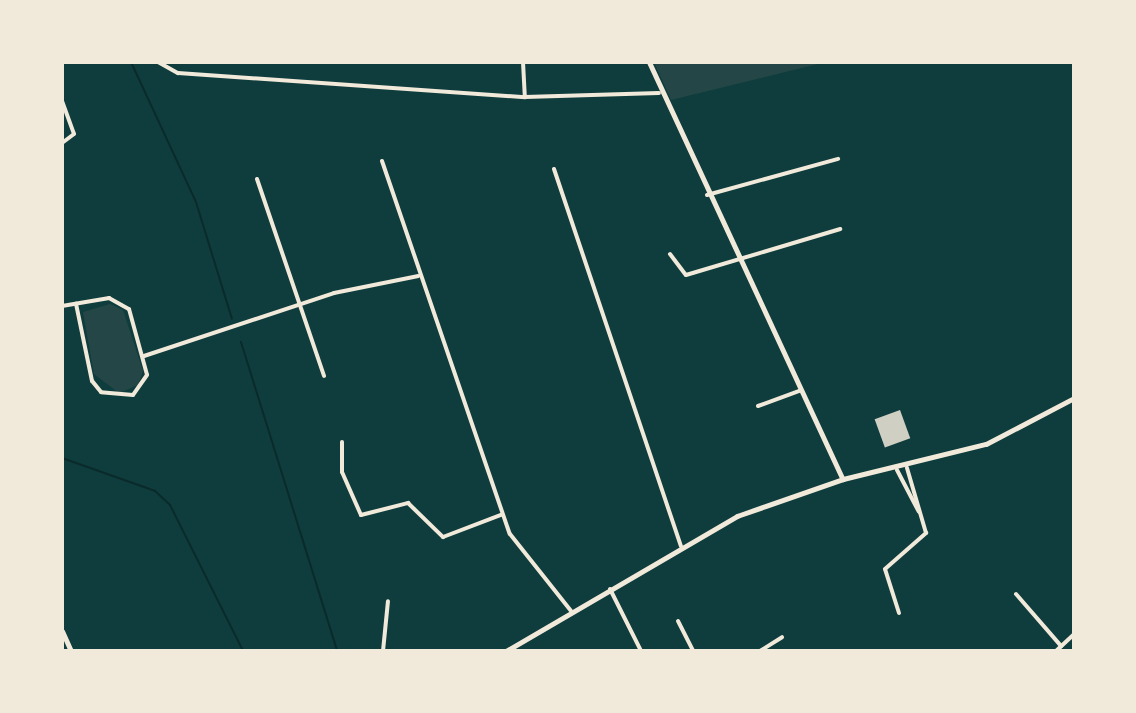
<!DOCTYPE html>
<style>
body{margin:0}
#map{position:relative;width:1136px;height:713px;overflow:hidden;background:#0f3d3e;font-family:Jost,sans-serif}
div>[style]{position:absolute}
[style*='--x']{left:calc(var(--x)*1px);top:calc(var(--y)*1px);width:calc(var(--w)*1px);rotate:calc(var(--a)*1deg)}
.green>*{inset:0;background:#244646}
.stream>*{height:2px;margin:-1px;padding:0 1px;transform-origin:1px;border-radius:1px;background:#0a2a2b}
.building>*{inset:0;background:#cfcfc3;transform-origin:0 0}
.minor>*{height:4px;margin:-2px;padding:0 2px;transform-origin:2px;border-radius:2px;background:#f1e9da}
.tertiary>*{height:5px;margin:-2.5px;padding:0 2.5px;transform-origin:2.5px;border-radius:2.5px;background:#f1e9da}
.secondary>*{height:5px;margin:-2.5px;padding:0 2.5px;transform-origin:2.5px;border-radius:2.5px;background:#f1e9da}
span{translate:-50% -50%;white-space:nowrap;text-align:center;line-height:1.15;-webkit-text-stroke:6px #f1e9da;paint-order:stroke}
.frame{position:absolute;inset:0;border:64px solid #f1e9da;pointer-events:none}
</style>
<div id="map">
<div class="green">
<div style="clip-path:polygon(654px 62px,826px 62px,671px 100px)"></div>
<div style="clip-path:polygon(110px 304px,123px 310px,143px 371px,138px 385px,119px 393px,94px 374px,83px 312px)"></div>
</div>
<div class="stream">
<div style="--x:131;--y:62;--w:154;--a:65.1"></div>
<div style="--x:196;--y:202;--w:122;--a:72.9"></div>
<div style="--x:241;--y:342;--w:324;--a:72.7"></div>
<div style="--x:62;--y:458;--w:99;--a:19.5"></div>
<div style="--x:155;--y:491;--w:21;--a:43"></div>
<div style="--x:170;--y:505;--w:163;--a:63.4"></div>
</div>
<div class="building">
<div style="left:900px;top:410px;width:30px;height:27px;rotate:70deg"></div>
</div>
<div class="minor">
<div style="--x:158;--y:62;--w:23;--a:29"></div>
<div style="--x:178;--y:73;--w:348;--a:4"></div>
<div style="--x:525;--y:97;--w:134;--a:-1.7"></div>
<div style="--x:523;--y:62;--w:35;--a:87"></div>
<div style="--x:62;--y:101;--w:35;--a:70"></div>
<div style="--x:74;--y:134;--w:15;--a:143"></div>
<div style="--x:382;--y:161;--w:394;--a:71.1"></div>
<div style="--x:510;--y:534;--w:98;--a:51.6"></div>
<div style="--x:554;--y:169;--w:398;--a:71.4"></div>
<div style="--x:257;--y:179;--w:208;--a:71.2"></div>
<div style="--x:707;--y:195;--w:136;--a:-15.4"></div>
<div style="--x:670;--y:254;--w:26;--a:53"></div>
<div style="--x:686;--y:275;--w:161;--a:-16.6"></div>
<div style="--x:62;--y:306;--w:48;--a:-9.7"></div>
<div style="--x:109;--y:298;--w:23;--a:29"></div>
<div style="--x:129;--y:309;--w:68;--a:74.7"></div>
<div style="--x:147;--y:375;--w:24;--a:125"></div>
<div style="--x:133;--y:395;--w:32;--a:-175"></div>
<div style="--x:101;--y:392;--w:14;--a:-129"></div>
<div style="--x:92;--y:381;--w:79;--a:-101.7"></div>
<div style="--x:144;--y:356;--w:200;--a:-18.3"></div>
<div style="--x:334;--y:293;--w:86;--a:-11.4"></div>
<div style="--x:758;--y:406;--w:44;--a:-20.1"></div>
<div style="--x:342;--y:442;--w:30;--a:90"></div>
<div style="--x:342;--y:472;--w:47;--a:66.2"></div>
<div style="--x:361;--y:515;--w:49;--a:-14.3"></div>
<div style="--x:408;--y:503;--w:49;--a:44.2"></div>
<div style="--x:443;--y:537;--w:62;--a:-20.8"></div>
<div style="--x:897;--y:470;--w:47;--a:62.4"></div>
<div style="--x:610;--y:589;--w:69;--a:63.4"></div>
<div style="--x:1016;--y:594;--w:69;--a:49.1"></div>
<div style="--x:899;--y:613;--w:46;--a:-107.7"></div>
<div style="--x:885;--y:569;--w:55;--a:-41.3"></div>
<div style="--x:926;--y:533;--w:68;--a:-106.3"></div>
<div style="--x:678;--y:621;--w:34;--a:63"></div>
<div style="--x:383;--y:651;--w:50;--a:-84.3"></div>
<div style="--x:760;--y:651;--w:26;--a:-32"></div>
<div style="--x:1056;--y:651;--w:25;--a:-43"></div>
</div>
<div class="tertiary">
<div style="--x:649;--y:62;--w:460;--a:65.1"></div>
</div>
<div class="secondary">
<div style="--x:62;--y:631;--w:22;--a:66"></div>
<div style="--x:506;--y:651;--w:268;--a:-30.3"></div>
<div style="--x:737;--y:516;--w:112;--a:-19.2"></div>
<div style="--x:843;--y:479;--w:147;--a:-13.8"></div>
<div style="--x:986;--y:444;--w:99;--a:-27.6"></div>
</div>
<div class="frame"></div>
</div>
